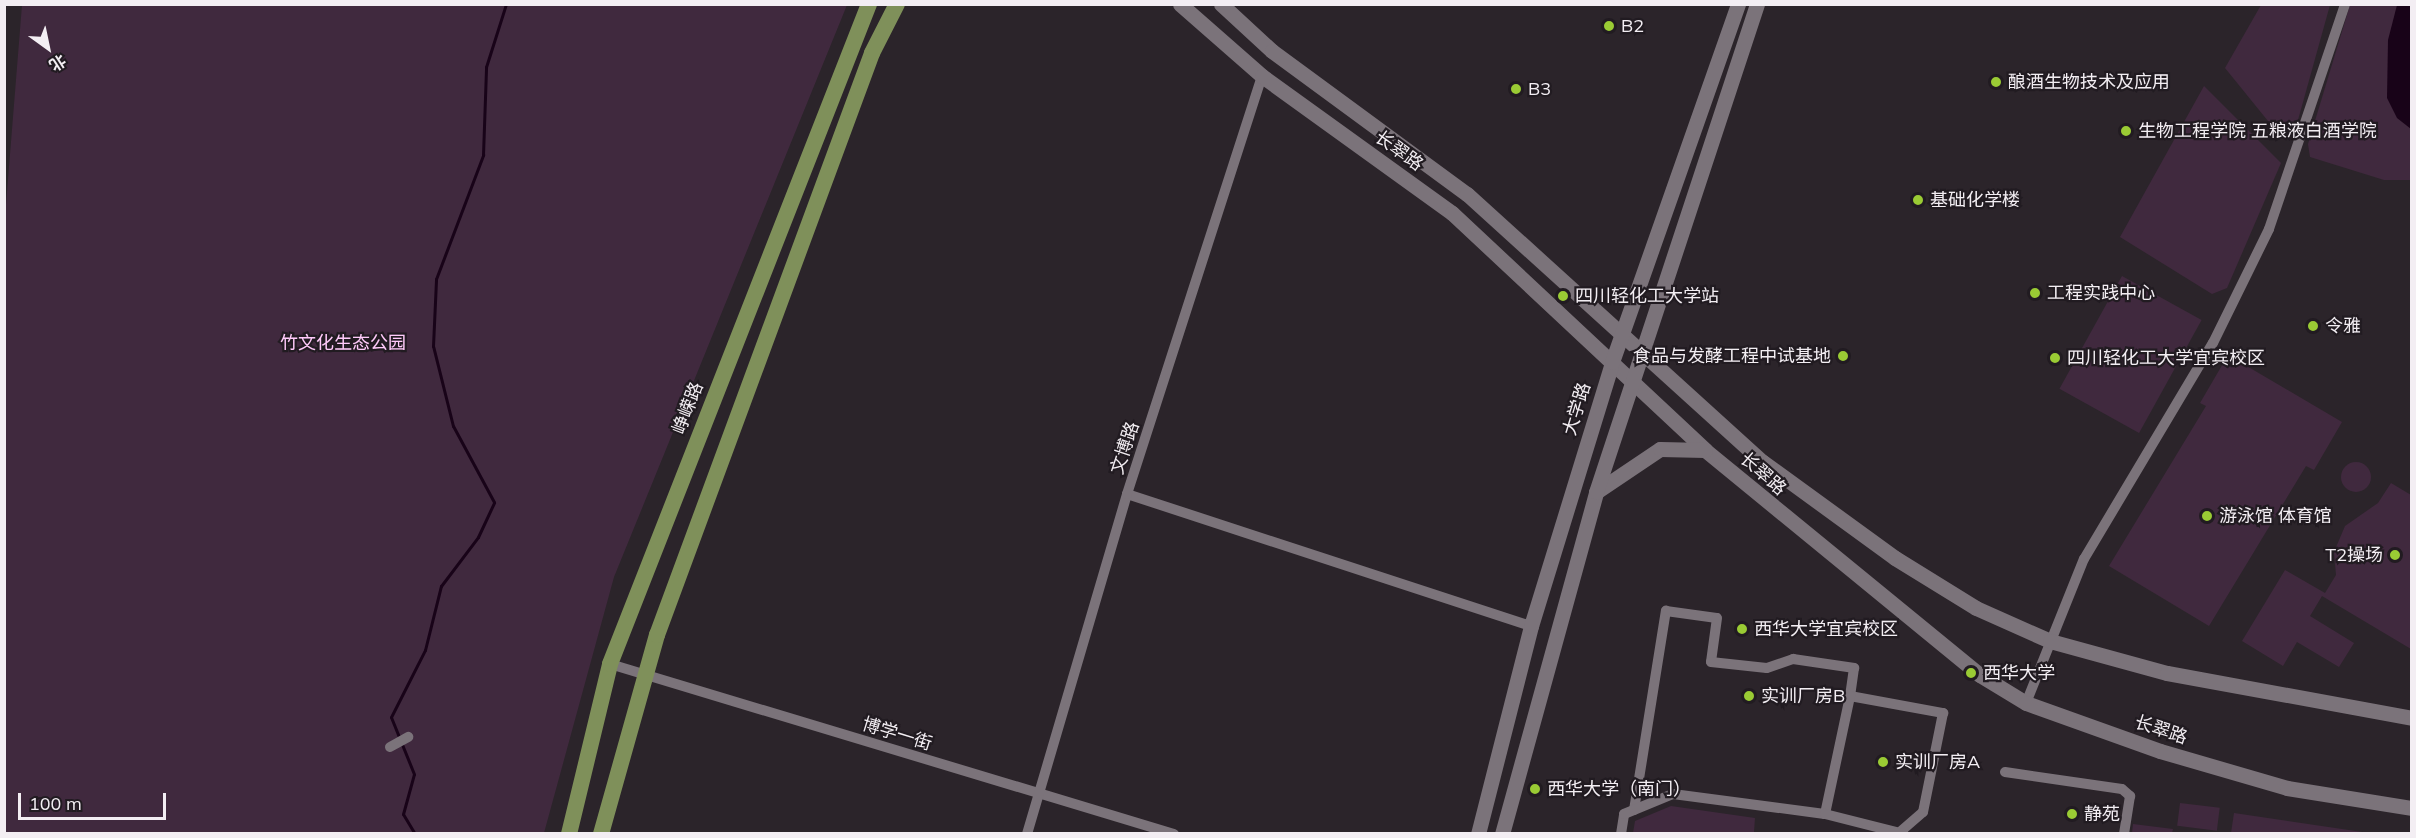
<!DOCTYPE html>
<meta charset="utf-8">
<style>
body{margin:0}
#map{position:relative;width:2416px;height:838px;overflow:hidden;background:#2b242a;font-family:Mulish,"Noto Sans SC",sans-serif}
div>[style]{position:absolute}
[style*='--x']{left:calc(var(--x)*1px);top:calc(var(--y)*1px);width:calc(var(--w)*1px);rotate:calc(var(--a)*1deg)}
.green>*{inset:0;background:#40293e;transform-origin:0 0}
.round{border-radius:50%}
.water>*{inset:0;background:#180318}
.stream>*{height:3px;margin:-1.5px;padding:0 1.5px;transform-origin:1.5px;border-radius:1.5px;background:#180318}
.street>*{height:10px;margin:-5px;padding:0 5px;transform-origin:5px;border-radius:5px;background:#7b737a}
.secondary>*{height:15px;margin:-7.5px;padding:0 7.5px;transform-origin:7.5px;border-radius:7.5px;background:#7b737a}
.primary>*{height:16px;margin:-8px;padding:0 8px;transform-origin:8px;border-radius:8px;background:#7f905a}
.dots>*{width:16px;height:16px;translate:-50% -50%;box-sizing:border-box;border:3px solid #211b21;border-radius:50%}
span{translate:-50% -50%;white-space:nowrap;text-align:center;line-height:1.15;-webkit-text-stroke:4.5px #211b21;paint-order:stroke}
.poi-label{font-size:18px;color:#f3eef3}
.left{translate:0 -50%;text-align:left}
.right{translate:-100% -50%;text-align:right}
.street-label{font-size:18px;color:#f3eef3}
.park-label{font-size:18px;color:#ffcafa}
.frame{position:absolute;inset:0;border:6px solid #f3eef3;pointer-events:none}
.north{position:absolute;left:18px;top:18px;width:60px;height:60px;-webkit-text-stroke:4px #211b21;paint-order:stroke;rotate:147deg;font-size:16px;font-weight:700;line-height:24px;text-align:center;color:#f3eef3}
.north::after{content:'';display:block;margin:auto;width:21px;height:27px;background:#f3eef3;clip-path:polygon(50% 0,100% 100%,50% 72%,0 100%)}
.scale{position:absolute;left:18px;top:793px;width:148px;height:27px;box-sizing:border-box;border:3px solid #f3eef3;border-top:0;padding-left:8px;font-size:18px;line-height:21px;white-space:nowrap;color:#f3eef3;-webkit-text-stroke:4px #211b21;paint-order:stroke}
</style>
<div id="map">
<div class="green">
<div style="clip-path:polygon(22px 5px,847px 5px,614px 577px,544px 833px,5px 834px,4px 229px)"></div>
<div style="clip-path:polygon(2261px 5px,2330px 5px,2298px 120px,2285px 132px,2268px 121px,2225px 68px)"></div>
<div style="clip-path:polygon(2350px 5px,2411px 5px,2411px 180px,2384px 180px,2310px 157px,2308px 144px)"></div>
<div style="clip-path:polygon(2204px 86px,2281px 163px,2227px 288px,2212px 294px,2120px 237px)"></div>
<div style="left:2122px;top:276px;width:91px;height:129px;rotate:29deg"></div>
<div style="clip-path:polygon(2228px 355px,2342px 422px,2314px 470px,2306px 466px,2209px 626px,2109px 566px,2206px 406px,2200px 403px)"></div>
<div class="round" style="left:2341px;top:462px;width:30px;height:30px"></div>
<div style="clip-path:polygon(2391px 483px,2411px 495px,2411px 649px,2322px 596px,2310px 616px,2354px 643px,2339px 667px,2297px 642px,2283px 666px,2242px 641px,2285px 570px,2325px 593px,2336px 575px,2334px 552px,2345px 526px,2378px 503px)"></div>
<div style="left:2180px;top:803px;width:40px;height:23px;rotate:7deg"></div>
<div style="clip-path:polygon(1671px 806px,1755px 818px,1754px 832px,1763px 833px,1633px 833px,1635px 821px)"></div>
<div style="clip-path:polygon(2234px 813px,2369px 833px,2231px 833px)"></div>
<div style="clip-path:polygon(2133px 824px,2173px 829px,2172px 833px,2132px 833px)"></div>
</div>
<div class="water">
<div style="clip-path:polygon(2397px 5px,2411px 5px,2411px 129px,2397px 118px,2387px 98px,2388px 40px)"></div>
</div>
<div class="stream">
<div style="--x:415;--y:834;--w:23;--a:-121"></div>
<div style="--x:403;--y:814;--w:41;--a:-74.6"></div>
<div style="--x:414;--y:774;--w:61;--a:-112"></div>
<div style="--x:391;--y:717;--w:75;--a:-63.1"></div>
<div style="--x:425;--y:650;--w:66;--a:-76"></div>
<div style="--x:441;--y:586;--w:61;--a:-52.9"></div>
<div style="--x:478;--y:537;--w:38;--a:-65"></div>
<div style="--x:494;--y:502;--w:86;--a:-118.3"></div>
<div style="--x:453;--y:426;--w:82;--a:-104"></div>
<div style="--x:433;--y:346;--w:67;--a:-87.4"></div>
<div style="--x:436;--y:279;--w:133;--a:-69.2"></div>
<div style="--x:483;--y:155;--w:88;--a:-88"></div>
<div style="--x:486;--y:67;--w:66;--a:-72.4"></div>
</div>
<div class="street">
<div style="--x:1127;--y:494;--w:425;--a:18.1"></div>
<div style="--x:610;--y:664;--w:589;--a:16.77"></div>
<div style="--x:2026;--y:703;--w:155;--a:-68.1"></div>
<div style="--x:2084;--y:559;--w:252;--a:-59.2"></div>
<div style="--x:2213;--y:343;--w:127;--a:-63.8"></div>
<div style="--x:2269;--y:229;--w:237;--a:-71.3"></div>
<div style="--x:390;--y:747;--w:21;--a:-29"></div>
<div style="--x:2005;--y:772;--w:118;--a:8.3"></div>
<div style="--x:2122;--y:789;--w:11;--a:41"></div>
<div style="--x:2130;--y:796;--w:38;--a:99"></div>
<div style="--x:1634;--y:810;--w:202;--a:-80.9"></div>
<div style="--x:1666;--y:611;--w:51;--a:7.8"></div>
<div style="--x:1717;--y:618;--w:44;--a:97.8"></div>
<div style="--x:1711;--y:662;--w:56;--a:6.1"></div>
<div style="--x:1767;--y:668;--w:28;--a:-19"></div>
<div style="--x:1793;--y:659;--w:62;--a:8.4"></div>
<div style="--x:1854;--y:668;--w:28;--a:98"></div>
<div style="--x:1850;--y:696;--w:95;--a:10.4"></div>
<div style="--x:1943;--y:713;--w:101;--a:101.4"></div>
<div style="--x:1923;--y:812;--w:29;--a:139"></div>
<div style="--x:1825;--y:814;--w:121;--a:-78"></div>
<div style="--x:1027;--y:834;--w:354;--a:-73.6"></div>
<div style="--x:1127;--y:494;--w:439;--a:-72.1"></div>
<div style="--x:1621;--y:834;--w:20;--a:-81"></div>
<div style="--x:1624;--y:814;--w:53;--a:-22.2"></div>
<div style="--x:1673;--y:794;--w:153;--a:7.5"></div>
<div style="--x:1825;--y:814;--w:81;--a:14.2"></div>
</div>
<div class="secondary">
<div style="--x:1180;--y:4;--w:109;--a:41.3"></div>
<div style="--x:1262;--y:76;--w:234;--a:35.8"></div>
<div style="--x:1452;--y:213;--w:347;--a:43.1"></div>
<div style="--x:1705;--y:450;--w:355;--a:39.3"></div>
<div style="--x:1980;--y:675;--w:54;--a:31.3"></div>
<div style="--x:2026;--y:703;--w:142;--a:19.7"></div>
<div style="--x:2160;--y:751;--w:132;--a:16.2"></div>
<div style="--x:2287;--y:788;--w:127;--a:9.1"></div>
<div style="--x:1221;--y:4;--w:69;--a:42.7"></div>
<div style="--x:1272;--y:51;--w:242;--a:36.3"></div>
<div style="--x:1467;--y:194;--w:399;--a:42.2"></div>
<div style="--x:1763;--y:462;--w:163;--a:36"></div>
<div style="--x:1895;--y:558;--w:95;--a:31.7"></div>
<div style="--x:1976;--y:608;--w:81;--a:24"></div>
<div style="--x:2050;--y:641;--w:121;--a:15.3"></div>
<div style="--x:2167;--y:673;--w:249;--a:10.4"></div>
<div style="--x:1596;--y:492;--w:77;--a:-33.9"></div>
<div style="--x:1660;--y:449;--w:45;--a:1.3"></div>
<div style="--x:1478;--y:834;--w:215;--a:-75.7"></div>
<div style="--x:1531;--y:626;--w:276;--a:-72.9"></div>
<div style="--x:1612;--y:362;--w:380;--a:-70.6"></div>
<div style="--x:1502;--y:834;--w:355;--a:-74.6"></div>
<div style="--x:1596;--y:492;--w:514;--a:-71.74"></div>
</div>
<div class="primary">
<div style="--x:569;--y:834;--w:175;--a:-76.4"></div>
<div style="--x:610;--y:664;--w:709;--a:-68.57"></div>
<div style="--x:601;--y:834;--w:207;--a:-74.3"></div>
<div style="--x:657;--y:635;--w:620;--a:-69.72"></div>
<div style="--x:872;--y:53;--w:55;--a:-63"></div>
</div>
<div class="dots">
<div style="left:1609px;top:26px;background:#9acb34"></div>
<div style="left:1996px;top:82px;background:#9acb34"></div>
<div style="left:1516px;top:89px;background:#9acb34"></div>
<div style="left:2126px;top:131px;background:#9acb34"></div>
<div style="left:1918px;top:200px;background:#9acb34"></div>
<div style="left:2035px;top:293px;background:#9acb34"></div>
<div style="left:1563px;top:296px;background:#9acb34"></div>
<div style="left:2313px;top:326px;background:#9acb34"></div>
<div style="left:1843px;top:356px;background:#9acb34"></div>
<div style="left:2055px;top:358px;background:#9acb34"></div>
<div style="left:2207px;top:516px;background:#9acb34"></div>
<div style="left:2395px;top:555px;background:#9acb34"></div>
<div style="left:1742px;top:629px;background:#9acb34"></div>
<div style="left:1971px;top:673px;background:#9acb34"></div>
<div style="left:1749px;top:696px;background:#9acb34"></div>
<div style="left:1883px;top:762px;background:#9acb34"></div>
<div style="left:1535px;top:789px;background:#9acb34"></div>
<div style="left:2072px;top:814px;background:#9acb34"></div>
</div>
<div class="poi-label">
<span class="left" style="left:1621px;top:26px">B2</span>
<span class="left" style="left:2008px;top:82px">酿酒生物技术及应用</span>
<span class="left" style="left:1528px;top:89px">B3</span>
<span class="left" style="left:2138px;top:131px">生物工程学院 五粮液白酒学院</span>
<span class="left" style="left:1930px;top:200px">基础化学楼</span>
<span class="left" style="left:2047px;top:293px">工程实践中心</span>
<span class="left" style="left:1575px;top:296px">四川轻化工大学站</span>
<span class="left" style="left:2325px;top:326px">令雅</span>
<span class="right" style="left:1831px;top:356px">食品与发酵工程中试基地</span>
<span class="left" style="left:2067px;top:358px">四川轻化工大学宜宾校区</span>
<span class="left" style="left:2219px;top:516px">游泳馆 体育馆</span>
<span class="right" style="left:2383px;top:555px">T2操场</span>
<span class="left" style="left:1754px;top:629px">西华大学宜宾校区</span>
<span class="left" style="left:1983px;top:673px">西华大学</span>
<span class="left" style="left:1761px;top:696px">实训厂房B</span>
<span class="left" style="left:1895px;top:762px">实训厂房A</span>
<span class="left" style="left:1547px;top:789px">西华大学（南门）</span>
<span class="left" style="left:2084px;top:814px">静苑</span>
</div>
<div class="street-label">
<span style="left:1399px;top:151px;rotate:36deg">长翠路</span>
<span style="left:688px;top:408px;rotate:-69deg">峥嵘路</span>
<span style="left:1577px;top:409px;rotate:-73deg">大学路</span>
<span style="left:1125px;top:448px;rotate:-72deg">文博路</span>
<span style="left:1763px;top:474px;rotate:41deg">长翠路</span>
<span style="left:2161px;top:730px;rotate:18deg">长翠路</span>
<span style="left:897px;top:734px;rotate:17deg">博学一街</span>
</div>
<div class="park-label">
<span style="left:343px;top:343px">竹文化生态公园</span>
</div>
<div class="frame"></div>
<div class="north">北</div>
<div class="scale">100 m</div>
</div>
